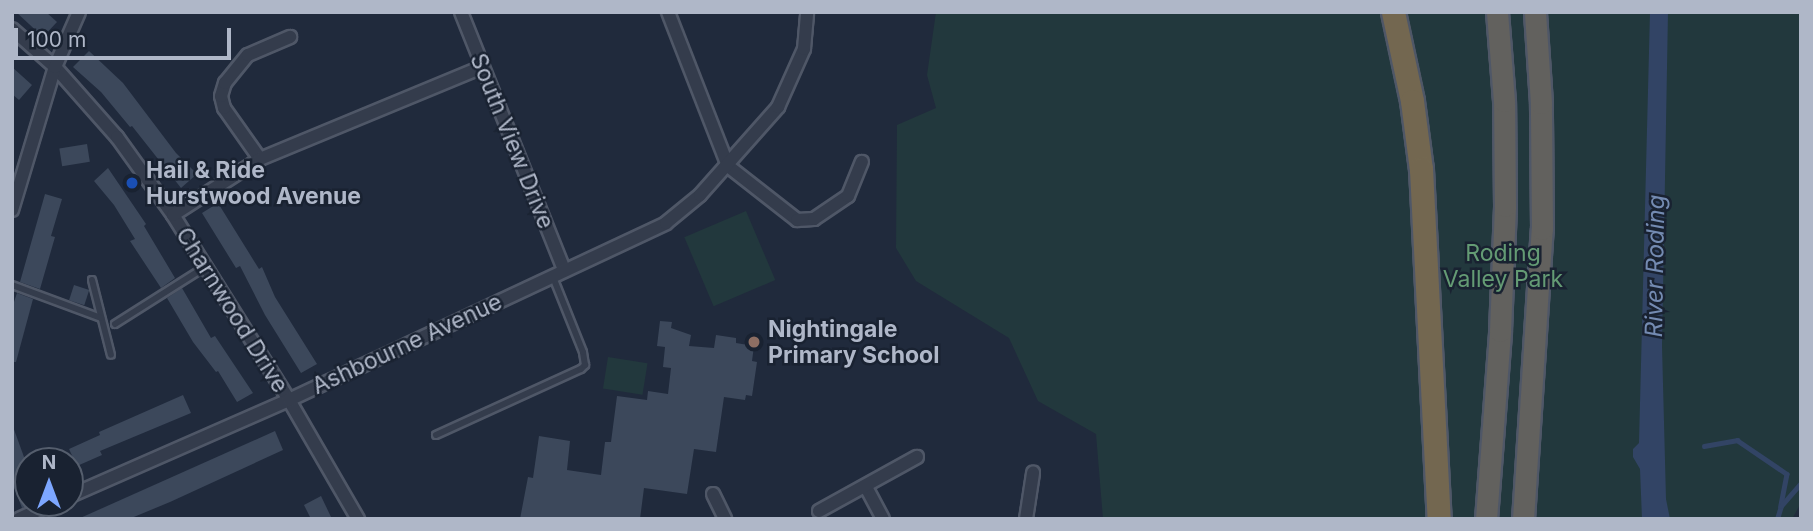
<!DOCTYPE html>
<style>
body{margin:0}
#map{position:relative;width:1813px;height:531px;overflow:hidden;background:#202a3c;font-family:Inter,sans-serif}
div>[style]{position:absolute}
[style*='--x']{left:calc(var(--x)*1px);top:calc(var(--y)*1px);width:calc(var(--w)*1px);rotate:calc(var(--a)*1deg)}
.green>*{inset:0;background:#22383d;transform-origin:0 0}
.water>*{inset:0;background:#324465}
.stream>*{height:4.5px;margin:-2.25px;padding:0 2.25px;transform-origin:2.25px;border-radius:2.25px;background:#324465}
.building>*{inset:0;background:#3c485b;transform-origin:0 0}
.roads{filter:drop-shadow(2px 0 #4f5767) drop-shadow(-2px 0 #4f5767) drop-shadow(0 2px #4f5767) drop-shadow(0 -2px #4f5767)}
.service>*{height:6px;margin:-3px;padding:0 3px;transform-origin:3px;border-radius:3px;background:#343c4c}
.minor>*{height:12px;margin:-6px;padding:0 6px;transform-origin:6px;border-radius:6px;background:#343c4c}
.trunk>*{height:21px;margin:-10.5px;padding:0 10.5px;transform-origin:10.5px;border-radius:10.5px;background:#62615e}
.motorway>*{height:23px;margin:-11.5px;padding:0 11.5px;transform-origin:11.5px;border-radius:11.5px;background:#736750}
.dots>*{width:19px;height:19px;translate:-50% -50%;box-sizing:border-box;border:4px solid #192231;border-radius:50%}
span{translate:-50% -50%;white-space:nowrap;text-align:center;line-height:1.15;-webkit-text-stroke:5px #192231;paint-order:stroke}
.street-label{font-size:23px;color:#afb7c8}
.poi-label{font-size:23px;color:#afb7c8;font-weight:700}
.left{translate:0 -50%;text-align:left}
.park-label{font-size:23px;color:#649b74}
.water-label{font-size:24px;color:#748bb2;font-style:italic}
.frame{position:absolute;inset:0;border:14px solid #afb7c8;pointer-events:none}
.north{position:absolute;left:14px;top:447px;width:70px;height:70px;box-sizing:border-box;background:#192231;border:2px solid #555e6d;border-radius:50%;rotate:0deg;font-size:19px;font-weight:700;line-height:28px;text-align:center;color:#afb7c8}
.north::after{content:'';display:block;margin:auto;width:24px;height:32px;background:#7da7ff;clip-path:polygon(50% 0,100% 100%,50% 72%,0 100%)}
.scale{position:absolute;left:14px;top:28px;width:217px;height:32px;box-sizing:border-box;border:4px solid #afb7c8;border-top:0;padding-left:9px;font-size:21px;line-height:24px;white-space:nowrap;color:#afb7c8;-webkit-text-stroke:5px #192231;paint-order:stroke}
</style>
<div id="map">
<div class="green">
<div style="clip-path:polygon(936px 12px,1801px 12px,1801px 503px,1792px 519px,1103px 519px,1096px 434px,1038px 401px,1009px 338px,916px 281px,896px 248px,897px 125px,936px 108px,927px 75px)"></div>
<div style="left:746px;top:211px;width:75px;height:67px;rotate:67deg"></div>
<div style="left:608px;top:357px;width:40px;height:32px;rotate:9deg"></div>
</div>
<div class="water">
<div style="clip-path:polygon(1650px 12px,1668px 12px,1662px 346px,1666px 499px,1670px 519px,1642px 519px,1640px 469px,1633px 457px,1633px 449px,1639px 443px)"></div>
</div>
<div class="stream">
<div style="--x:1704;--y:446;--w:34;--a:-10"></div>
<div style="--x:1737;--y:440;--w:60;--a:34.2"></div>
<div style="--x:1787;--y:474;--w:33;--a:101"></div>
<div style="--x:1777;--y:519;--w:14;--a:-73"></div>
<div style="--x:1781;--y:506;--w:30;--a:-49"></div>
</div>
<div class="building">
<div style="clip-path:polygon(16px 12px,46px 12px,57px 22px,43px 37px)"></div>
<div style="clip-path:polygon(89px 51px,123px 83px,176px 153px,197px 174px,181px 188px,132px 126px,130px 127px,101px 92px,73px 67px)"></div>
<div style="clip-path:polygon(12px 67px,32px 85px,19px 100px,12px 94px)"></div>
<div style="left:87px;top:144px;width:18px;height:28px;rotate:81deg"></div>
<div style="clip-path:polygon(108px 168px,146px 224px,144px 226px,175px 278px,161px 288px,130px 241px,135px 239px,114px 205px,94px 181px)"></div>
<div style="clip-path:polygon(45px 194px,62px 199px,51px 236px,55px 237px,40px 289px,20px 282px)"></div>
<div style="clip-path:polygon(218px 203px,259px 269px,262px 267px,275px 297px,317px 364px,301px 373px,265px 315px,240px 266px,236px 268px,202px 213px)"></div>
<div style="left:74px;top:285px;width:16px;height:16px;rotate:18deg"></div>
<div style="clip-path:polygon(182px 288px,211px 338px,215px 336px,253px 393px,237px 402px,218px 371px,216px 372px,193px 342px,167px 298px)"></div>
<div style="clip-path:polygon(17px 293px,33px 299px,16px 362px,12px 362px,12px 308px)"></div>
<div style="clip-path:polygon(660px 321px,672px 322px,671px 328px,691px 335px,689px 346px,714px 348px,716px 335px,736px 338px,736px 343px,754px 346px,752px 361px,757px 362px,752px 396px,746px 395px,745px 400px,724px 397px,716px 452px,694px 449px,687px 494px,644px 488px,640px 519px,520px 519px,528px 477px,533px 478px,539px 436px,570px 441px,567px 470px,601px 475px,605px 442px,611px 442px,617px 396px,647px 400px,648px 391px,668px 394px,671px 368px,663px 367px,665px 347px,657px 346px)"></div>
<div style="clip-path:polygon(183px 395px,191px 413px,100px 451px,102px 455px,77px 466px,69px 449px,100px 435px,99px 432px)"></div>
<div style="clip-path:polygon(12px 424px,28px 468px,28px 505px,22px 508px,12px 482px)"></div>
<div style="clip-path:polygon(275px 431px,283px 450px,170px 502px,129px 519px,78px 519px)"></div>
<div style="clip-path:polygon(321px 496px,332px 519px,311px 519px,304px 505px)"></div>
</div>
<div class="roads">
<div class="service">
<div style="--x:92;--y:280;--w:77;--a:75.8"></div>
<div style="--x:12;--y:285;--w:95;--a:20.3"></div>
<div style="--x:115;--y:324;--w:107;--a:-32.3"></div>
<div style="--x:436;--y:435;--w:159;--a:-24.5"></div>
<div style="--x:581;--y:369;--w:6;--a:-45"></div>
<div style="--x:585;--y:365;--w:13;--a:-99"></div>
<div style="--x:583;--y:352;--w:81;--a:-111.8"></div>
</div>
<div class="minor">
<div style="--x:461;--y:12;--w:277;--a:68.2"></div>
<div style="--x:668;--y:12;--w:165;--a:68.7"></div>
<div style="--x:12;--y:29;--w:57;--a:41.5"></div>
<div style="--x:55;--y:67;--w:94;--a:48.5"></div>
<div style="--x:117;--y:137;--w:96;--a:54.3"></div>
<div style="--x:173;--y:215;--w:218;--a:57.9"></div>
<div style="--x:289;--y:400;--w:138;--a:59.9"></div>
<div style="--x:260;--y:159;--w:62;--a:-125.2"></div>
<div style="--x:224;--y:108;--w:12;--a:-104"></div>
<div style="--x:221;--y:96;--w:14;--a:-73"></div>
<div style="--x:225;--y:83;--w:36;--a:-51"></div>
<div style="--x:248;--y:55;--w:46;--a:-23.2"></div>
<div style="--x:728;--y:166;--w:88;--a:38"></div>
<div style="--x:797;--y:220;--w:17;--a:-3"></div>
<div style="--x:814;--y:219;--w:41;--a:-34.1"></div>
<div style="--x:848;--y:196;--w:37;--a:-68"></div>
<div style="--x:12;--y:210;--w:149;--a:-73.3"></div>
<div style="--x:55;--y:67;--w:60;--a:-66.4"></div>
<div style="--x:173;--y:215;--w:103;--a:-32.8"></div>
<div style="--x:260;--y:159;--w:240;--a:-22.5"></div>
<div style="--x:866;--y:487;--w:36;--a:62"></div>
<div style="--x:713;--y:494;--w:28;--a:64"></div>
<div style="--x:70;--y:496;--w:239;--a:-23.7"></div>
<div style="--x:289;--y:400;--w:416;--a:-25.1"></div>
<div style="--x:666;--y:223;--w:44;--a:-39.5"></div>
<div style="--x:700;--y:195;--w:118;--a:-48.4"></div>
<div style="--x:778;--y:107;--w:64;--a:-65.9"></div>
<div style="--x:804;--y:49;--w:37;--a:-85"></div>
<div style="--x:819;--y:511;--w:112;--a:-28.9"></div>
<div style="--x:19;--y:519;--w:38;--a:-25"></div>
<div style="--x:1026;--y:519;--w:47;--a:-81.3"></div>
</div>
<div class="trunk">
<div style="--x:1486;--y:519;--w:189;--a:-85.7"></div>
<div style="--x:1500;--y:331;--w:125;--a:-87.7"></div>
<div style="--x:1505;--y:206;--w:105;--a:-90.5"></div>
<div style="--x:1504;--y:101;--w:89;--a:-94.5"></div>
<div style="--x:1523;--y:519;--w:291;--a:-86.3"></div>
<div style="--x:1542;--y:229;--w:126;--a:-90.5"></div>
<div style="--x:1541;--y:103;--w:91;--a:-93.8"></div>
</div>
<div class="motorway">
<div style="--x:1393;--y:12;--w:91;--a:77.9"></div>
<div style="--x:1412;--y:101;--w:69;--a:82.5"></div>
<div style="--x:1421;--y:169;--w:350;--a:87.1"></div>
</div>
</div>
<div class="dots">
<div style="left:132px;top:183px;background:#1a4fb4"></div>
<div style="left:754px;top:342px;background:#8d6e63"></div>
</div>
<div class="street-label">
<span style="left:512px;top:141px;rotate:68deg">South View Drive</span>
<span style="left:232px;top:310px;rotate:58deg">Charnwood Drive</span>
<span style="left:407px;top:344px;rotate:-25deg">Ashbourne Avenue</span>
</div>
<div class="poi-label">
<span class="left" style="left:146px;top:183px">Hail &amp; Ride<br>Hurstwood Avenue</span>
<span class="left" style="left:768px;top:342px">Nightingale<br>Primary School</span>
</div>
<div class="park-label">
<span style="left:1503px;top:266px">Roding<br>Valley Park</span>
</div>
<div class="water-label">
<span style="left:1655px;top:266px;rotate:-89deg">River Roding</span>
</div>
<div class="frame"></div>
<div class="north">N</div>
<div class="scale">100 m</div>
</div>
